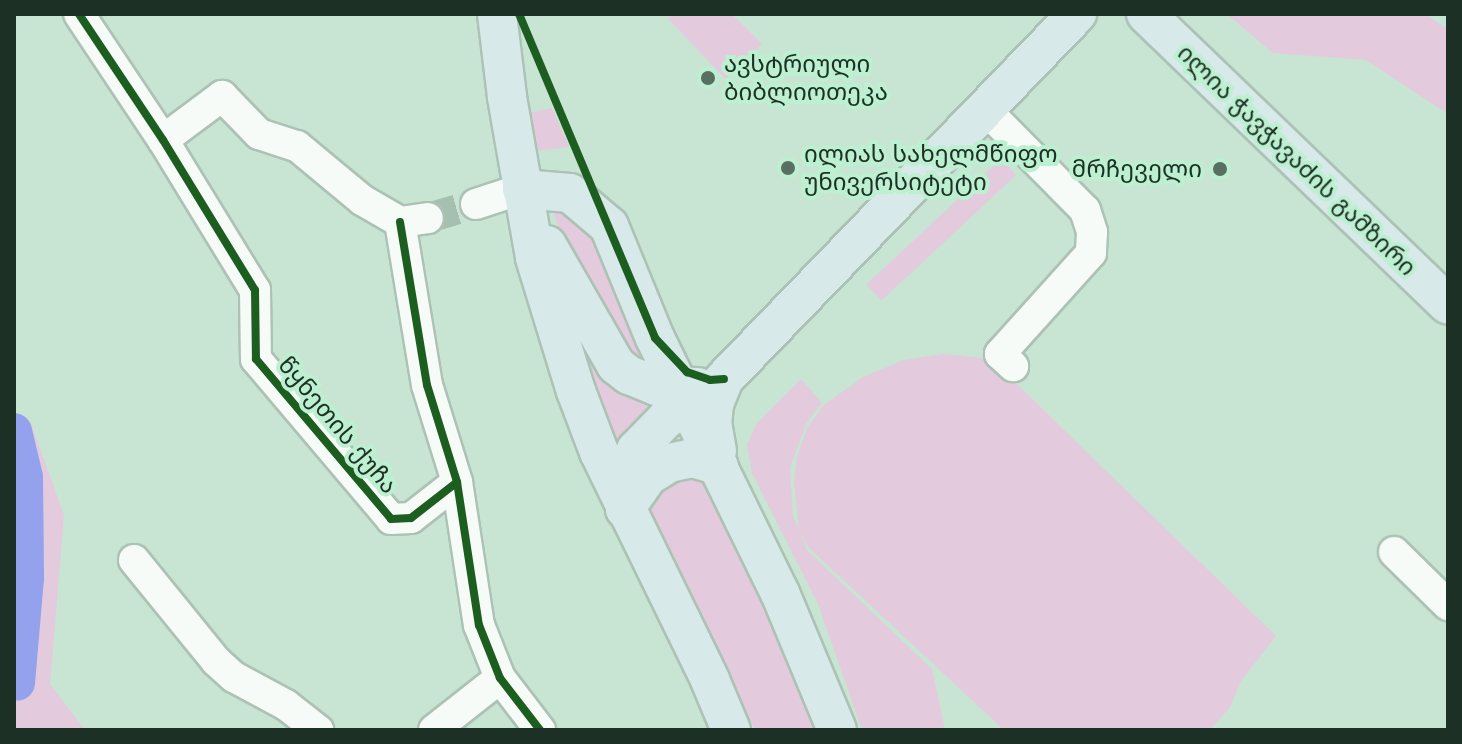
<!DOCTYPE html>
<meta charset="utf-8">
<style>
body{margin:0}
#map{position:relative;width:1462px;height:744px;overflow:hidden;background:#c8e4d3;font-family:Jost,"Noto Sans Georgian",sans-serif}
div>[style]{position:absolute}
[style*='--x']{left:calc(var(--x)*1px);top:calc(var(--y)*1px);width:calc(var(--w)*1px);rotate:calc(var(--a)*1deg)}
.green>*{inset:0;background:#e4cadd;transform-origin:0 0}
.river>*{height:36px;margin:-18px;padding:0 18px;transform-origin:18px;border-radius:18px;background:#94a2ed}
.minor-tunnel>*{height:30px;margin-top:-15px;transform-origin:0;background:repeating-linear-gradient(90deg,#a6c0b0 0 30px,transparent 0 45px)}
.roads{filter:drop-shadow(2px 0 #acc2b5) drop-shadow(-2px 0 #acc2b5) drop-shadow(0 2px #acc2b5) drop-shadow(0 -2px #acc2b5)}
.minor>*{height:30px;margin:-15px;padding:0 15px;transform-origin:15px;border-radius:15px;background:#f7fbf8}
.major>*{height:38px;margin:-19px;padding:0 19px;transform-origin:19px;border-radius:19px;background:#d8e9e9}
.cycleway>*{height:8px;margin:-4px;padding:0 4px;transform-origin:4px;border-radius:4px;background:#1b5e20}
.dots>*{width:22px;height:22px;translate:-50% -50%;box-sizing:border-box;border:4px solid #bdefd1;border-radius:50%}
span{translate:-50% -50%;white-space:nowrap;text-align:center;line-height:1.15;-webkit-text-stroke:8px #bdefd1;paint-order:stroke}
.poi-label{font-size:24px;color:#1c3025}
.left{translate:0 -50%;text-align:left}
.right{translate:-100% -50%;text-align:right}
.street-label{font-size:24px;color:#1c3025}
.frame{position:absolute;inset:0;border:16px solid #1c3025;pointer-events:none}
</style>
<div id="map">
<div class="green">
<div style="clip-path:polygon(673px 14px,732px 14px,762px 44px,726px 79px,668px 19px)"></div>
<div style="clip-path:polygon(1227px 14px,1425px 14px,1448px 29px,1448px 114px,1366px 60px,1273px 53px)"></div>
<div style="clip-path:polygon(552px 108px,569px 147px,536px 151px,529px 113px)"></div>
<div style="left:1001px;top:159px;width:22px;height:184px;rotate:47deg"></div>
<div style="clip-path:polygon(555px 204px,592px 228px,653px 374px,634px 364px,562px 237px,552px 209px)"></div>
<div style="clip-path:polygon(542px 246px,663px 402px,615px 460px)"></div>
<div style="clip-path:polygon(943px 354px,991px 359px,1276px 636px,1241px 681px,1230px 707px,1210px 730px,1004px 730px,809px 548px,799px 530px,808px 551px,932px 669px,945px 730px,862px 730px,818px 604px,752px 473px,747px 445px,757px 423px,801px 379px,822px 403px,806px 424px,790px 468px,793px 516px,799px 529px,794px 480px,797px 457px,807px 428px,824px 405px,863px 377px,904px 360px)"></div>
<div style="clip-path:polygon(30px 421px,64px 515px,50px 684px,85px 730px,14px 730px,14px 683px,27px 683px,36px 487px)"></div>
<div style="clip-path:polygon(673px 474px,702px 477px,821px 730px,755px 730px,642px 505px)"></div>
</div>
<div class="river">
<div style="--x:14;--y:431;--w:47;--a:76.6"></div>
<div style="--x:25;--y:477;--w:101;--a:89.4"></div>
<div style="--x:26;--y:578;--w:105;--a:94.9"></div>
</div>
<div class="minor-tunnel">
<div style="--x:428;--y:218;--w:50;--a:-16.3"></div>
</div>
<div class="roads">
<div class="minor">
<div style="--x:79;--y:14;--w:151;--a:56.3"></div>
<div style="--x:163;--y:140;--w:176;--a:58.5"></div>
<div style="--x:255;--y:290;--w:69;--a:89.2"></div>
<div style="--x:256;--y:359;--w:209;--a:49.8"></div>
<div style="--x:391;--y:519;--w:20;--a:-3"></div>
<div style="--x:411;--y:518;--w:58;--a:-38"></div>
<div style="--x:985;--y:109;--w:142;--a:45.3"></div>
<div style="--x:1085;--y:210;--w:23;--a:72"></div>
<div style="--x:1092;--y:232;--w:21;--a:93"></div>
<div style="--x:1091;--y:253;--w:136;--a:132"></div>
<div style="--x:1000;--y:354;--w:18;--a:43"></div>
<div style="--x:163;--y:140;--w:74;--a:-36.7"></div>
<div style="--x:222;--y:96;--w:53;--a:45.8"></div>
<div style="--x:259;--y:134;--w:40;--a:18"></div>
<div style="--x:297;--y:146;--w:85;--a:39.7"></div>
<div style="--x:362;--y:200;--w:44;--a:30.1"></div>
<div style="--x:400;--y:222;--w:28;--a:-8"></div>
<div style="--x:476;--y:204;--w:48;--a:-18.1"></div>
<div style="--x:400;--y:222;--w:165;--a:80.6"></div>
<div style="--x:427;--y:385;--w:102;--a:72.8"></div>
<div style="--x:457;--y:482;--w:145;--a:81.3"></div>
<div style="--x:479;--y:625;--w:57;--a:68.4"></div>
<div style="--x:500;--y:678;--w:66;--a:52.4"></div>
<div style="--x:1394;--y:552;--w:76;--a:44.5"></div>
<div style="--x:134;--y:560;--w:130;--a:50.9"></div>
<div style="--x:216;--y:661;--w:24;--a:42"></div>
<div style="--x:234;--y:677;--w:59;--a:28.3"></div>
<div style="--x:286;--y:705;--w:41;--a:38"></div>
<div style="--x:434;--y:730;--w:84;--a:-38.2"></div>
</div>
<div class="major">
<div style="--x:497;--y:14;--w:84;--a:83.1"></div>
<div style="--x:507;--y:97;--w:163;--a:80.1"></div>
<div style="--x:535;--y:258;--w:139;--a:72.9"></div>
<div style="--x:576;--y:391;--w:65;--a:69.3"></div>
<div style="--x:599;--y:452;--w:254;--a:64"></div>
<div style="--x:710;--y:680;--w:54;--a:67.2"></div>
<div style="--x:1146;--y:14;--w:419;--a:43.9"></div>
<div style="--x:522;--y:189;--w:48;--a:4.8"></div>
<div style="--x:570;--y:193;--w:51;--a:40.2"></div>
<div style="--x:609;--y:226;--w:121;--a:67.7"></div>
<div style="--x:655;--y:338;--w:284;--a:63.9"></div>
<div style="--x:780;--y:593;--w:148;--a:67.4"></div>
<div style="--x:547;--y:245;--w:138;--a:60.1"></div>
<div style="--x:616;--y:365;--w:16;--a:38"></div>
<div style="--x:629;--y:375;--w:29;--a:22"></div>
<div style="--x:656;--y:386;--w:42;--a:1.4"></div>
<div style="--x:717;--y:451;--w:27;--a:-100"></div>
<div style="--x:712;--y:424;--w:20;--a:-84"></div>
<div style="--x:714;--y:404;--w:27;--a:-68"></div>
<div style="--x:724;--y:379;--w:508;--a:-45.96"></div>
<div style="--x:625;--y:509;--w:42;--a:-85.9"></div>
<div style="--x:628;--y:467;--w:19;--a:-65"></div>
<div style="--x:636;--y:450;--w:43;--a:-45.9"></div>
<div style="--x:666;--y:419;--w:52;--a:-34"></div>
<div style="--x:625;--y:509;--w:39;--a:-55"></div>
<div style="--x:647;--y:477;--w:26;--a:-32"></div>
<div style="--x:669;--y:463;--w:25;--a:-12"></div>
<div style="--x:693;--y:458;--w:27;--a:17"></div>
</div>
</div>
<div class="cycleway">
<div style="--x:79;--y:14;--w:151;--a:56.3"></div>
<div style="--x:163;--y:140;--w:176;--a:58.5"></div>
<div style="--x:255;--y:290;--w:69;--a:89.2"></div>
<div style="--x:256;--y:359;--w:209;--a:49.8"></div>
<div style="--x:391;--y:519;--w:20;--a:-3"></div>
<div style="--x:411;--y:518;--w:58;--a:-38"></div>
<div style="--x:519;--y:14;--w:351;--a:67.2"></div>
<div style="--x:655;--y:338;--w:47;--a:46.7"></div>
<div style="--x:687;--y:372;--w:24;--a:19"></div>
<div style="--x:710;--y:380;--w:14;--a:-4"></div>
<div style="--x:400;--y:222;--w:165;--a:80.6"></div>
<div style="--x:427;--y:385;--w:102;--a:72.8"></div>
<div style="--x:457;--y:482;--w:145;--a:81.3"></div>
<div style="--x:479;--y:625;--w:57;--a:68.4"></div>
<div style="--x:500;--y:678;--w:66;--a:52.4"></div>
</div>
<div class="dots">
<div style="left:708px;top:78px;background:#586f62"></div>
<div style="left:788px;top:168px;background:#586f62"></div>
<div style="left:1220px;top:169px;background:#586f62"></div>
</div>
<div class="poi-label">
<span class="left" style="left:724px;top:78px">ავსტრიული<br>ბიბლიოთეკა</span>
<span class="left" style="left:804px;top:168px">ილიას სახელმწიფო<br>უნივერსიტეტი</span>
<span class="right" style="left:1202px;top:169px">მრჩეველი</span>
</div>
<div class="street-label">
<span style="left:1297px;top:160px;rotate:44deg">ილია ჭავჭავაძის გამზირი</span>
<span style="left:338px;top:425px;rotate:50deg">წყნეთის ქუჩა</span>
</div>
<div class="frame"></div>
</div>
